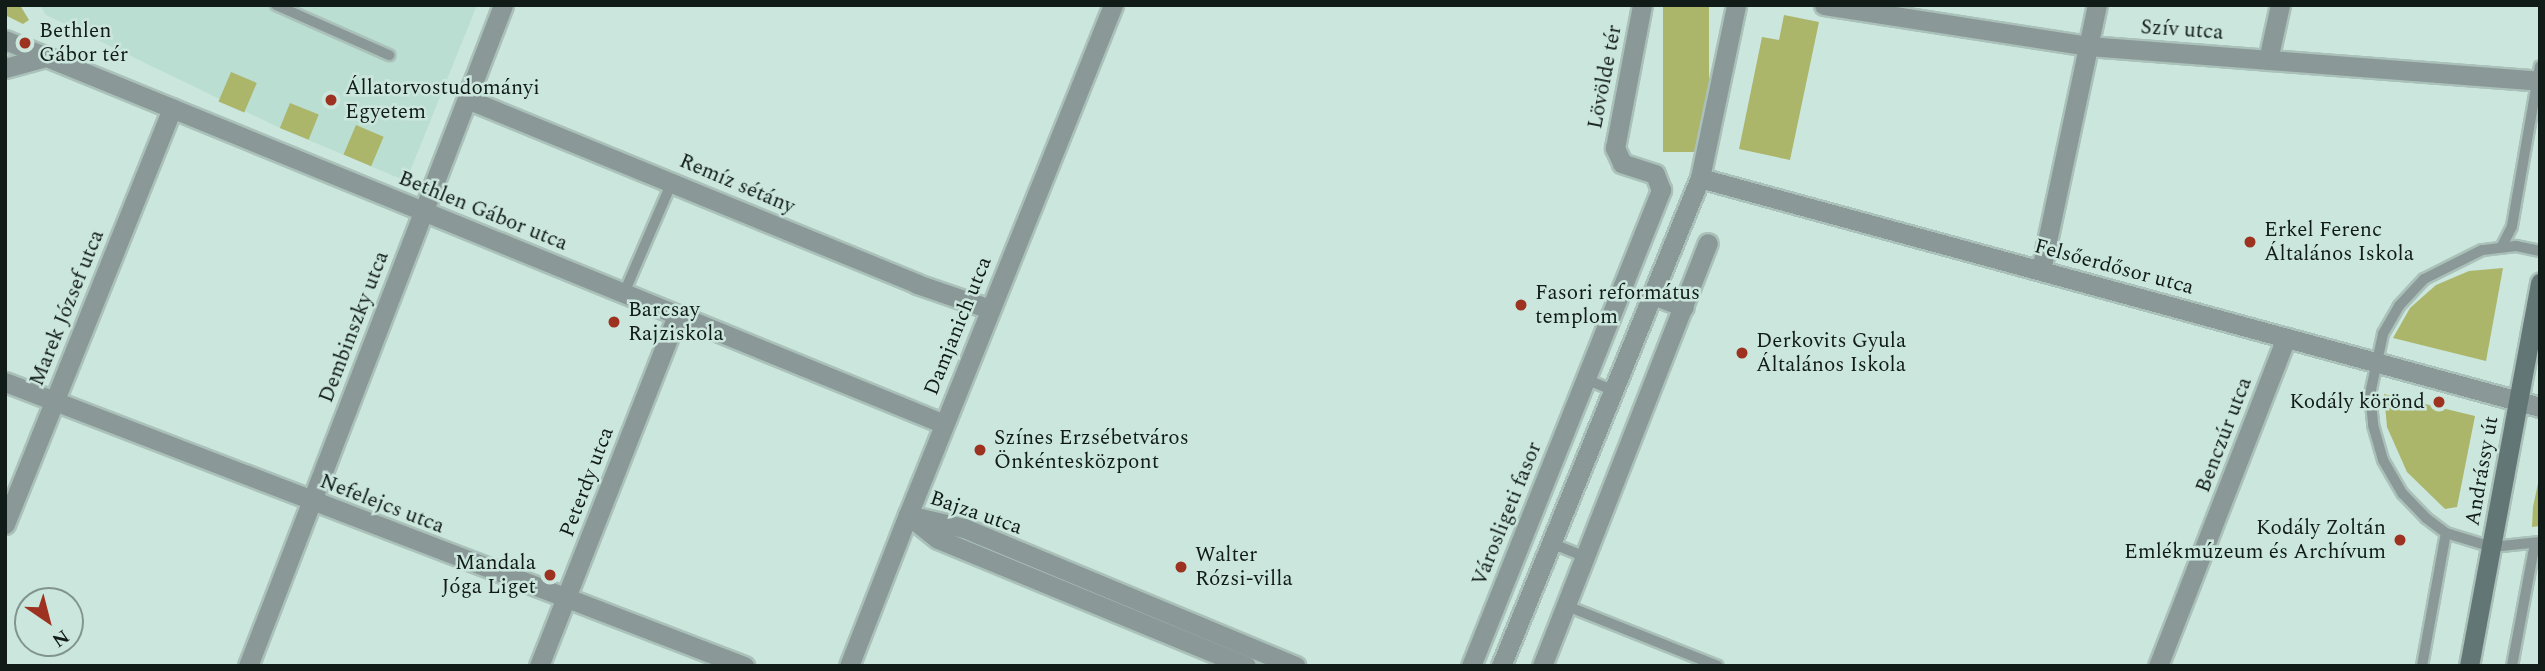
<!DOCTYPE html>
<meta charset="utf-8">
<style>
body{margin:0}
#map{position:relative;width:2545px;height:671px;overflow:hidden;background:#cbe6dc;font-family:Spectral,serif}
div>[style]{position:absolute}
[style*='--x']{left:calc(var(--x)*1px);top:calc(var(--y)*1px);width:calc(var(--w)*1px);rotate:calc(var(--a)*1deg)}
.built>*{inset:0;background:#baded1}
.green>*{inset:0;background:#abb66b;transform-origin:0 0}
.roads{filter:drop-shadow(2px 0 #aac1b9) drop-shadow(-2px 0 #aac1b9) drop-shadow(0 2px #aac1b9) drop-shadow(0 -2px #aac1b9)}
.service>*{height:10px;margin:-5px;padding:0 5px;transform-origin:5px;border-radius:5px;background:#8b9898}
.minor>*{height:19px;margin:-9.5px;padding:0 9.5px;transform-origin:9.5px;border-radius:9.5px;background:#8b9898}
.tertiary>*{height:19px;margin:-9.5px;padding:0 9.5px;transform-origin:9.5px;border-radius:9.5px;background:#8b9898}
.secondary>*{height:19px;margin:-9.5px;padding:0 9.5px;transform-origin:9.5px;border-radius:9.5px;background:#637676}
.dots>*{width:19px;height:19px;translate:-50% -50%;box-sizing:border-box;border:4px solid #cbe6dc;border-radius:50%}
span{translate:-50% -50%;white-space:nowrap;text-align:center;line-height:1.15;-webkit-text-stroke:5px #cbe6dc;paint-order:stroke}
.street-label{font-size:21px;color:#111b18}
.poi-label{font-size:21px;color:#111b18}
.left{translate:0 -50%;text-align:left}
.right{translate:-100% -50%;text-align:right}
.frame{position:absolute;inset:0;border:7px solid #111b18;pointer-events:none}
.north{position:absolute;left:14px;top:587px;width:70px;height:70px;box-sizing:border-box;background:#cbe6dc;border:2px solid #81958e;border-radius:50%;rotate:145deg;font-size:19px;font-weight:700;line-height:28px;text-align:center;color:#111b18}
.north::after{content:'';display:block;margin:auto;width:24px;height:32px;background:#9c321f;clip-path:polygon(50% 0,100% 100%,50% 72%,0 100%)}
</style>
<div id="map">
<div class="built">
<div style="clip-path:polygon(40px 5px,477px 5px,406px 181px,280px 128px,46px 15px)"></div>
</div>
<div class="green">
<div style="clip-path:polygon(5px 5px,20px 5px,29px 20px,23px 24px,7px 16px)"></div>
<div style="left:1663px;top:5px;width:46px;height:147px"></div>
<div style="clip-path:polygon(1784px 15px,1819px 22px,1790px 160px,1739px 149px,1762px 37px,1779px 40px)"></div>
<div style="left:231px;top:72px;width:28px;height:32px;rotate:23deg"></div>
<div style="left:290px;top:103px;width:31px;height:27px;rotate:22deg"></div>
<div style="left:356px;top:125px;width:30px;height:32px;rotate:23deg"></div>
<div style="clip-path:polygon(2503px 268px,2486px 361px,2393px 338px,2410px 308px,2436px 285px,2469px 271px)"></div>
<div style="clip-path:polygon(2384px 394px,2475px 416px,2457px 507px,2445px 509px,2407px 472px,2387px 427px)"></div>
<div style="clip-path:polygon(2540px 474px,2540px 526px,2532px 527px,2533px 507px)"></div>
</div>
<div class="roads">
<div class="service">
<div style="--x:276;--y:5;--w:124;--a:23.9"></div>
<div style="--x:2502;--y:246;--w:22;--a:-63"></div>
<div style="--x:2512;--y:226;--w:162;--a:-80.1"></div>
<div style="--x:2540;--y:251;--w:25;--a:-168"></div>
<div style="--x:2516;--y:246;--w:34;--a:173"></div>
<div style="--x:2482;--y:250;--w:65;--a:153.4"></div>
<div style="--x:2424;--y:279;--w:37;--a:133"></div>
<div style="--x:2399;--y:306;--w:32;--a:120"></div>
<div style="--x:2383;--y:334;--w:61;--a:102.2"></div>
<div style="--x:2370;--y:394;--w:31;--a:84"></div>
<div style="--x:2373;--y:425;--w:36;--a:74"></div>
<div style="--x:2383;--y:460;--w:39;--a:60"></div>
<div style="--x:2403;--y:494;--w:33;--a:46"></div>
<div style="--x:2426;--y:518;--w:25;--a:37"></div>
<div style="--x:2446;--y:533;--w:48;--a:16.9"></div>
<div style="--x:2492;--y:547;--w:48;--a:-5.9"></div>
<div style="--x:624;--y:293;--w:121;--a:-66.6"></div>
<div style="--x:1585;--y:379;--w:31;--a:22"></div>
<div style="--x:1551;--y:543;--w:38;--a:22"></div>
<div style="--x:1567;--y:606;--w:162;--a:21.7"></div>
<div style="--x:2422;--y:666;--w:135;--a:-79.8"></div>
<div style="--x:2512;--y:666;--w:125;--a:-79.4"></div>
</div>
<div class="minor">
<div style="--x:1824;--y:5;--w:267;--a:8.8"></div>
<div style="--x:2088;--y:46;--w:453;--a:4.4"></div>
<div style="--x:5;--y:40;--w:1014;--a:22.24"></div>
<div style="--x:2268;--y:60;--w:56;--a:-77.7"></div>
<div style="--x:5;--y:68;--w:42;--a:-15"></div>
<div style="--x:467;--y:99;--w:487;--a:22.3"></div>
<div style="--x:917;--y:284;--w:77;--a:18.9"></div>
<div style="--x:2041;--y:270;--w:271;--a:-78.1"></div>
<div style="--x:1653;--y:295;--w:33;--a:21"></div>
<div style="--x:5;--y:382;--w:792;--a:21.02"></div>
<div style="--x:5;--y:524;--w:448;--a:-68.1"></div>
<div style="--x:248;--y:666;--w:708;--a:-68.9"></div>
<div style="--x:539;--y:666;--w:377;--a:-68.5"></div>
<div style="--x:849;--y:666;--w:162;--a:-68.7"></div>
<div style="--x:1471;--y:666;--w:513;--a:-68.24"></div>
<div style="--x:1661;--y:190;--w:17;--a:-111"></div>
<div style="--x:1655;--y:174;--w:35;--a:-162"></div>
<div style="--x:1622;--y:163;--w:17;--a:-115"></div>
<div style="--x:1615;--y:148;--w:146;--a:-79.3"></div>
<div style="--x:1542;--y:666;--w:454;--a:-68.6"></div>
<div style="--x:2158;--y:666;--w:352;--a:-68.7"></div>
</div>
<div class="tertiary">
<div style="--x:1700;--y:178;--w:871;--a:15.25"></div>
<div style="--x:908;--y:515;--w:550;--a:-68.1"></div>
<div style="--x:908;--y:515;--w:57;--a:13.1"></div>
<div style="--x:964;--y:528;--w:359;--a:22.6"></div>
<div style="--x:908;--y:515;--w:38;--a:39"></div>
<div style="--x:938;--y:539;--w:333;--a:22.4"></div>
<div style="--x:1501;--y:666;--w:527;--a:-67.82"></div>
<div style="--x:1700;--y:178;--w:177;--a:-78.2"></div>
</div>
<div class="secondary">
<div style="--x:2469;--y:666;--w:390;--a:-79.5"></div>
</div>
</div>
<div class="dots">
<div style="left:25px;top:43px;background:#9c321f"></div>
<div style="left:331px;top:100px;background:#9c321f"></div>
<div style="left:2250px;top:242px;background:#9c321f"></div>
<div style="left:1521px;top:305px;background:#9c321f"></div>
<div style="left:614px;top:322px;background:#9c321f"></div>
<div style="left:1742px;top:353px;background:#9c321f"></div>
<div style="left:2439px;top:402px;background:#9c321f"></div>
<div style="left:980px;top:450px;background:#9c321f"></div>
<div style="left:2400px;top:540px;background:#9c321f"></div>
<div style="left:1181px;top:567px;background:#9c321f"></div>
<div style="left:550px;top:575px;background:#9c321f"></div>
</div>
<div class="street-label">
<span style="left:2182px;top:30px;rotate:4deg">Szív utca</span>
<span style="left:1605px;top:77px;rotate:-79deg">Lövölde tér</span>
<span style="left:737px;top:184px;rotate:23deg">Remíz sétány</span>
<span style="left:483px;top:211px;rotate:22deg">Bethlen Gábor utca</span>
<span style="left:2114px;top:267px;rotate:15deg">Felsőerdősor utca</span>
<span style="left:67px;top:308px;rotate:-68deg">Marek József utca</span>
<span style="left:958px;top:326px;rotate:-68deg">Damjanich utca</span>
<span style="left:354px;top:327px;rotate:-69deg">Dembinszky utca</span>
<span style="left:2224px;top:435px;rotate:-69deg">Benczúr utca</span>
<span style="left:2482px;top:471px;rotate:-80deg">Andrássy út</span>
<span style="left:587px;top:482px;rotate:-69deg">Peterdy utca</span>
<span style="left:382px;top:504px;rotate:21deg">Nefelejcs utca</span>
<span style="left:976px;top:513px;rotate:19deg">Bajza utca</span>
<span style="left:1507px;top:514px;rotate:-68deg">Városligeti fasor</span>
</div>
<div class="poi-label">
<span class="left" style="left:39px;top:43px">Bethlen<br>Gábor tér</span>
<span class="left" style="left:345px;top:100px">Állatorvostudományi<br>Egyetem</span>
<span class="left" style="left:2264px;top:242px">Erkel Ferenc<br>Általános Iskola</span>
<span class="left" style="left:1535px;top:305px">Fasori református<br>templom</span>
<span class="left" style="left:628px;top:322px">Barcsay<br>Rajziskola</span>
<span class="left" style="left:1756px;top:353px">Derkovits Gyula<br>Általános Iskola</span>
<span class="right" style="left:2425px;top:402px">Kodály körönd</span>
<span class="left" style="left:994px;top:450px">Színes Erzsébetváros<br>Önkéntesközpont</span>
<span class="right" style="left:2386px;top:540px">Kodály Zoltán<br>Emlékmúzeum és Archívum</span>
<span class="left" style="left:1195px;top:567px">Walter<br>Rózsi-villa</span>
<span class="right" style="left:536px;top:575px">Mandala<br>Jóga Liget</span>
</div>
<div class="frame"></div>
<div class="north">N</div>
</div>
